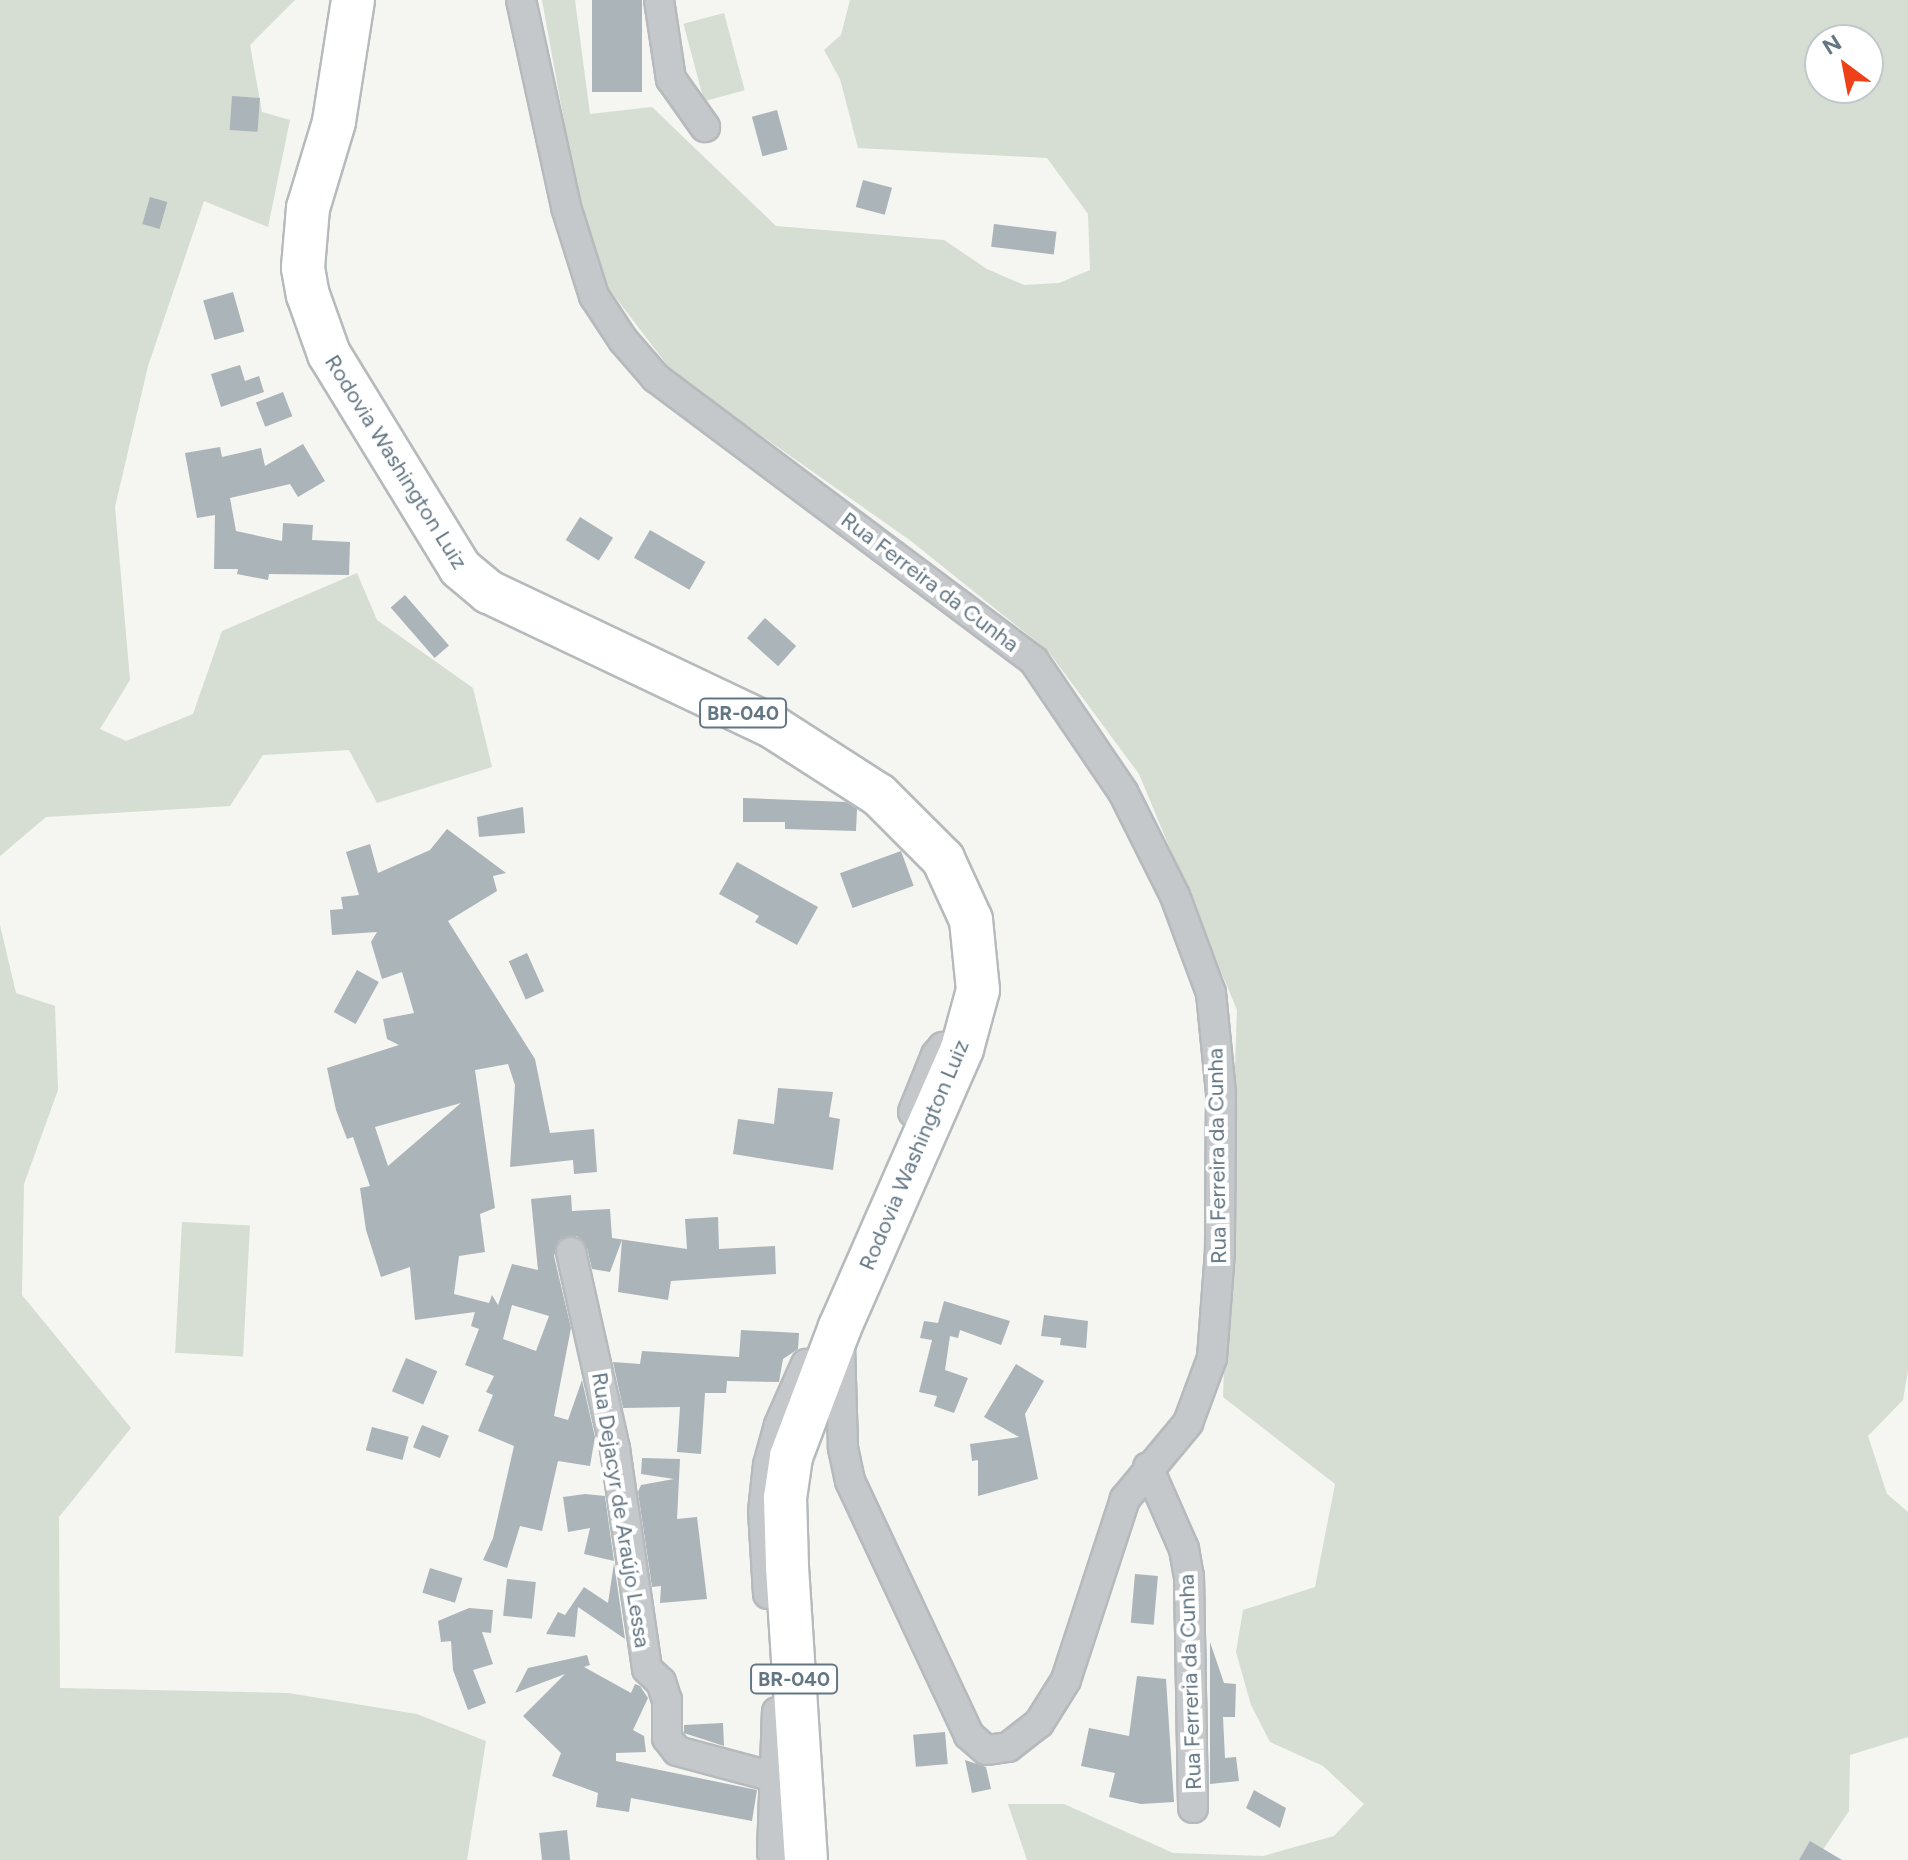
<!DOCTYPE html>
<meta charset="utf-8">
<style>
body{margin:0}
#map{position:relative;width:1908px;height:1860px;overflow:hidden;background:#f5f5f1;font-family:Figtree,sans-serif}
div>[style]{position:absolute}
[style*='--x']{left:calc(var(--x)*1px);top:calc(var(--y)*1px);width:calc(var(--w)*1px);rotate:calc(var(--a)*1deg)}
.green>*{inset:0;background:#d6ddd2;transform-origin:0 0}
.building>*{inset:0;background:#abb4b9;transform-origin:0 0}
.roads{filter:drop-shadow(2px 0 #b6babd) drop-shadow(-2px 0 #b6babd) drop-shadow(0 2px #b6babd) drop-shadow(0 -2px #b6babd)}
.minor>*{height:28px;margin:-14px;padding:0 14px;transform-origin:14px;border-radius:14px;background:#c4c8cb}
.highway>*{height:42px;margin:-21px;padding:0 21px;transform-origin:21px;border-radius:21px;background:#fff}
span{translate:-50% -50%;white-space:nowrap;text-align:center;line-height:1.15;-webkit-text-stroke:8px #fff;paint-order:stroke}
.shield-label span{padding:2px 6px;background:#fff;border:2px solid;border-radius:6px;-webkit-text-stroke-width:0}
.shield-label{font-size:20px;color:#627684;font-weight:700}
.street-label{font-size:22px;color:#627684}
.north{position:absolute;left:1804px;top:24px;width:80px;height:80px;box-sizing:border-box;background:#fff;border:2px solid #c0c8ce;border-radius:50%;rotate:328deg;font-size:22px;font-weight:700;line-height:32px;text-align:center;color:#627684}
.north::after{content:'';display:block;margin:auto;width:28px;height:36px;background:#ef4117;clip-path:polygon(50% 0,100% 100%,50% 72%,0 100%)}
</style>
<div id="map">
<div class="green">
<div style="clip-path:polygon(0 0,295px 0,250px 45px,262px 112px,290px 120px,268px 227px,204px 201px,148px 366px,115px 507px,130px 680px,100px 729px,126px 741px,193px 714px,222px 631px,357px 573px,377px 620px,473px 688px,492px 767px,377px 803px,349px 750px,263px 755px,230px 806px,46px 817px,0 856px)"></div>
<div style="clip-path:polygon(evenodd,542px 0,575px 0,590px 114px,652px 107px,776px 226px,944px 240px,987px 269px,1024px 285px,1059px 283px,1090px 270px,1088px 214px,1047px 158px,858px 148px,840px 79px,824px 50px,841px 35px,850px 0,1908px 0,1908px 1370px,1903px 1400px,1868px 1436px,1887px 1494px,1908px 1512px,1908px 1737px,1850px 1755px,1849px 1811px,1816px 1860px,1027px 1860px,1008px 1804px,1064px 1804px,1173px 1853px,1263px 1856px,1334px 1836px,1364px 1804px,1323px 1766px,1270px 1742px,1251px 1705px,1236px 1652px,1243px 1610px,1315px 1587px,1335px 1484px,1223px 1397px,1237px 1010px,1139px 774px,1048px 651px,911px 541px,674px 374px,606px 285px,574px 176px,542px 0,1820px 40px,1868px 40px,1868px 88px,1820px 88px,1820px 40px)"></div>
<div style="left:724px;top:13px;width:80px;height:42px;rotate:75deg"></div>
<div style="clip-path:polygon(0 925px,16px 993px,55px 1006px,58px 1090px,24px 1184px,22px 1295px,131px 1428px,59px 1517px,60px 1688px,288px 1693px,417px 1714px,486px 1741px,467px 1860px,0 1860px)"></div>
<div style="left:182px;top:1222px;width:68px;height:131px;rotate:3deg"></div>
</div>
<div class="building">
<div style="left:592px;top:0;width:50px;height:92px"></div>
<div style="left:232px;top:96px;width:28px;height:34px;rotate:4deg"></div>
<div style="left:777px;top:110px;width:41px;height:26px;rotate:75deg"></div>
<div style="left:863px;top:180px;width:30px;height:28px;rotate:15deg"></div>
<div style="left:150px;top:197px;width:18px;height:28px;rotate:16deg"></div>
<div style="left:994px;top:224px;width:63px;height:23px;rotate:7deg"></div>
<div style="left:233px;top:292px;width:41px;height:31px;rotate:74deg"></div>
<div style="clip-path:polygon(240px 365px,245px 381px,259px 376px,264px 392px,221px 407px,211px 374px)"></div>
<div style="left:283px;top:392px;width:26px;height:29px;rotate:69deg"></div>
<div style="clip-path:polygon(303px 444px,325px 481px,298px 497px,290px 484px,230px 498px,236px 531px,282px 541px,283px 523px,313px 525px,312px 540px,350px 542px,349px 575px,269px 574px,268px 580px,237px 574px,238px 569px,214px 569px,215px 515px,197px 518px,185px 453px,220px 447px,222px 457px,261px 448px,265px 466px)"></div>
<div style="left:580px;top:517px;width:39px;height:27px;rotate:32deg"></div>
<div style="left:650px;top:530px;width:64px;height:32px;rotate:30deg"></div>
<div style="left:405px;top:595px;width:67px;height:19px;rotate:49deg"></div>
<div style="left:765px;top:618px;width:42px;height:27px;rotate:42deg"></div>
<div style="clip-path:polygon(743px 798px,846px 802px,857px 809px,856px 831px,785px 829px,785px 822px,743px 822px)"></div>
<div style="clip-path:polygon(523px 807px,525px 833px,479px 837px,477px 817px)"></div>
<div style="clip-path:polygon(evenodd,447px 829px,506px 873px,493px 876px,497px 891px,448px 921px,535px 1059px,550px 1133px,594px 1129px,597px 1172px,574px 1174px,573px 1160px,510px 1167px,515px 1085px,508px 1064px,475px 1070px,495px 1208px,480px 1214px,485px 1252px,459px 1256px,454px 1294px,489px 1303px,492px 1295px,498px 1305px,512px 1264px,538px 1270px,531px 1199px,571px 1195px,572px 1211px,610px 1209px,612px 1238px,687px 1249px,685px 1219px,718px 1217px,719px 1249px,775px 1246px,776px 1274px,671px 1281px,668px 1300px,618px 1292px,622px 1240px,610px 1272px,592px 1269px,587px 1248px,577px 1236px,559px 1240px,554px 1256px,571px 1328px,554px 1416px,568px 1420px,582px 1380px,595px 1437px,590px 1466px,558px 1461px,542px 1531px,520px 1526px,507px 1568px,483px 1560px,493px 1538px,514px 1446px,478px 1431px,493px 1395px,486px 1392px,494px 1376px,465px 1365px,479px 1329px,471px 1326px,475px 1312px,415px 1320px,410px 1267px,381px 1277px,366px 1230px,360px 1188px,370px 1186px,353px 1137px,347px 1139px,336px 1110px,327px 1068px,399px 1045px,387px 1039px,383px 1019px,414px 1013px,402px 972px,382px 979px,371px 942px,377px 932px,332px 935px,330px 910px,343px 909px,341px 897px,359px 895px,346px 852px,370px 844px,378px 873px,430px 850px,447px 829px,461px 1103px,388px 1166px,375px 1127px,461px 1103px,447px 829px,512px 1305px,549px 1316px,536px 1351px,503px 1339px,512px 1305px)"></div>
<div style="left:901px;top:851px;width:37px;height:65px;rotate:70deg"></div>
<div style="clip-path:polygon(737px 862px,818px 907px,797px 945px,755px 922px,759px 916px,719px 894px)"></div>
<div style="left:527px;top:953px;width:42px;height:20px;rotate:66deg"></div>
<div style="left:357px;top:970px;width:25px;height:48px;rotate:29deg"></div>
<div style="clip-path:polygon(778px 1088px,833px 1092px,829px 1117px,840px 1119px,833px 1170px,733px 1154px,738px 1119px,774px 1124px)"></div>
<div style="clip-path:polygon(944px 1301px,1010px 1321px,1001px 1345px,960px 1330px,958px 1338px,950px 1336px,945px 1370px,968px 1378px,954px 1413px,934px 1406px,937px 1396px,919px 1392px,932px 1340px,920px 1338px,924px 1321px,938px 1323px)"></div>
<div style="clip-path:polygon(1044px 1315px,1088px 1321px,1086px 1348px,1060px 1345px,1061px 1338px,1041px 1336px)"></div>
<div style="clip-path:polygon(741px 1330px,799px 1333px,798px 1349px,783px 1359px,779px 1382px,727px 1381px,726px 1393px,705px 1393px,701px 1454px,677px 1452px,680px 1407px,623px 1408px,613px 1362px,640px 1364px,642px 1351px,739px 1357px)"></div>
<div style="left:406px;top:1358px;width:34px;height:36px;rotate:23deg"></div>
<div style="clip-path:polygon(1016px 1364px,1044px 1381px,1025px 1414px,1038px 1479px,978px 1496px,978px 1460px,972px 1461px,970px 1444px,1019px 1437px,984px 1417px)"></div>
<div style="left:422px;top:1425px;width:29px;height:24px;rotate:22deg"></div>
<div style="left:372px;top:1427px;width:38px;height:24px;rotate:15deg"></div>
<div style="clip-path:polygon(642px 1458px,680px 1459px,677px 1519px,697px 1517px,707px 1599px,660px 1603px,661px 1586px,652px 1587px,638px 1492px,641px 1485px,674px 1479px,641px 1474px)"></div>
<div style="clip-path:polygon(585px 1494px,605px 1496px,614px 1561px,584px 1554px,590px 1528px,568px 1532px,563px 1497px)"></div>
<div style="clip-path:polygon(614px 1563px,625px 1639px,578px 1607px,575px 1637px,546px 1634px,558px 1612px,565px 1615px,584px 1587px,608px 1603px)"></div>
<div style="left:430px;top:1568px;width:34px;height:26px;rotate:17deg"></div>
<div style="left:1135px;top:1574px;width:23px;height:49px;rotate:5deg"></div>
<div style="left:507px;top:1579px;width:29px;height:37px;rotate:6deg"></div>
<div style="clip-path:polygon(469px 1608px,493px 1610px,491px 1633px,482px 1632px,493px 1664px,473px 1670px,486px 1703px,468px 1710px,453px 1670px,451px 1641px,441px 1642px,438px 1621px)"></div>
<div style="clip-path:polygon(1210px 1642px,1224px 1683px,1236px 1684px,1235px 1717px,1223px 1717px,1225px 1758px,1236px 1757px,1239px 1781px,1210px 1784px)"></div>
<div style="clip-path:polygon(587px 1655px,590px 1665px,584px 1667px,631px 1693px,635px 1684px,640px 1686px,648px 1698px,633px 1730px,644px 1736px,646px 1752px,616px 1753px,616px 1761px,757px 1790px,752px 1821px,631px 1798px,629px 1812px,596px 1807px,598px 1793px,552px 1776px,561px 1753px,523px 1716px,565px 1674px,515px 1693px,528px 1668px)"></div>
<div style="clip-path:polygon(1137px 1676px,1166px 1679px,1174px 1802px,1141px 1804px,1109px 1797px,1115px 1773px,1081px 1766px,1089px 1728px,1129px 1736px)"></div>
<div style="clip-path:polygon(723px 1723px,724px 1746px,684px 1733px,684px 1725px)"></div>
<div style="left:945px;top:1732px;width:32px;height:32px;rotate:85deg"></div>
<div style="clip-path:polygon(965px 1760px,986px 1767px,991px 1789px,972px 1793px)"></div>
<div style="clip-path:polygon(1254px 1790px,1286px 1808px,1280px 1828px,1246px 1808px)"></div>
<div style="left:567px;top:1830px;width:30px;height:28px;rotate:84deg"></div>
<div style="clip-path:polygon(1810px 1841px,1842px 1860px,1799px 1860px)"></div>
</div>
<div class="roads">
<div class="minor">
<div style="--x:521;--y:0;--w:212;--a:77.7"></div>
<div style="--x:566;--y:207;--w:93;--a:72.5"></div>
<div style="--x:594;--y:296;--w:53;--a:56.6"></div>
<div style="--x:623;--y:340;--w:50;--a:49"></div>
<div style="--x:656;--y:378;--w:472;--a:36.8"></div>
<div style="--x:1034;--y:661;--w:158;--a:55.8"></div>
<div style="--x:1123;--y:792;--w:116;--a:63.4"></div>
<div style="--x:1175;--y:896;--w:103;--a:69.6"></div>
<div style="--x:1211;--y:993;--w:101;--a:84.3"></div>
<div style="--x:1221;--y:1094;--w:157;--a:90.4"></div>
<div style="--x:1220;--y:1251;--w:107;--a:94.3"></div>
<div style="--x:1212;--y:1358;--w:69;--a:110.3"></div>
<div style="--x:1188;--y:1423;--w:99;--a:129.7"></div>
<div style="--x:1125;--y:1499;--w:190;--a:108.1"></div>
<div style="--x:1066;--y:1680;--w:51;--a:122.1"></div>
<div style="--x:1039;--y:1723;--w:39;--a:142"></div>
<div style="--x:1008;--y:1747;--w:22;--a:172"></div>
<div style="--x:986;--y:1750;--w:23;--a:-139"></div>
<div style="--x:969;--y:1735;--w:280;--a:-115.1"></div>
<div style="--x:850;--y:1481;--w:35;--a:-102"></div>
<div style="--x:843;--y:1447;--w:99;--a:-91.7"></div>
<div style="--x:659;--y:0;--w:80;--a:81.4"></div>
<div style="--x:671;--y:79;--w:59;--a:54.7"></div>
<div style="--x:913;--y:1112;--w:61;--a:-68"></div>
<div style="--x:936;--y:1055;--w:11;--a:-49"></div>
<div style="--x:943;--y:1047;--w:19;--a:6"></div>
<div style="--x:571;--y:1252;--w:202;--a:77.4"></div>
<div style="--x:615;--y:1449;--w:222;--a:81.7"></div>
<div style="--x:647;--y:1669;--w:19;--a:43"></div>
<div style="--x:661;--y:1682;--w:19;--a:72"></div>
<div style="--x:667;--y:1700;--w:38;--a:90"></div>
<div style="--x:667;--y:1738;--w:16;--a:52"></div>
<div style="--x:677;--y:1751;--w:104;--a:15.1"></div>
<div style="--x:1148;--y:1467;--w:90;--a:66.3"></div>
<div style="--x:1184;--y:1549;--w:27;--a:80"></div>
<div style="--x:1189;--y:1576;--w:232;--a:89"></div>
<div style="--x:768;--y:1594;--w:83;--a:-93.4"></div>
<div style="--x:763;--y:1511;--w:46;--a:-83.8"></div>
<div style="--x:768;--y:1465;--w:41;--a:-74.6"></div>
<div style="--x:779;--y:1425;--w:67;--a:-66.1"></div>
<div style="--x:772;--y:1853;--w:141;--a:-88"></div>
</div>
<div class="highway">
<div style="--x:353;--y:0;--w:123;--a:98.9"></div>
<div style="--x:334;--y:122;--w:90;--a:106.8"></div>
<div style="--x:308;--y:208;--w:60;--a:94.8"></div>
<div style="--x:303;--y:268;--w:27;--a:80"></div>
<div style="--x:308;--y:295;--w:63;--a:70.4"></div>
<div style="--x:329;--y:354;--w:251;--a:58.5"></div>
<div style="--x:460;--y:568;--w:38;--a:40"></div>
<div style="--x:489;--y:592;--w:314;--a:25.4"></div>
<div style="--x:773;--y:727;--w:126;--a:32.7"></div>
<div style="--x:879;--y:795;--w:91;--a:45"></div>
<div style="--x:943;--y:859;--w:67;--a:65.3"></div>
<div style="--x:971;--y:920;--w:70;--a:84.3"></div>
<div style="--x:978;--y:990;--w:61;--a:105.2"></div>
<div style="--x:962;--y:1049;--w:304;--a:113.7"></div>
<div style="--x:840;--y:1327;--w:139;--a:110.7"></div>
<div style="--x:791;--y:1457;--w:41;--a:98.3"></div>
<div style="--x:785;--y:1498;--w:69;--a:88.3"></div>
<div style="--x:787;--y:1567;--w:294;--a:86.3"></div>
</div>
</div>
<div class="shield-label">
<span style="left:743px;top:713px">BR-040</span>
<span style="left:794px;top:1679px">BR-040</span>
</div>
<div class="street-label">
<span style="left:396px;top:462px;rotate:58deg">Rodovia Washington Luiz</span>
<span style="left:930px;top:582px;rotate:37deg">Rua Ferreira da Cunha</span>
<span style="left:914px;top:1155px;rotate:-67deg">Rodovia Washington Luiz</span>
<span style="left:1217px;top:1156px;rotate:-91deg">Rua Ferreira da Cunha</span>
<span style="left:621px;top:1510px;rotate:81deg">Rua Dejacyr de Araújo Lessa</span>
<span style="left:1190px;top:1682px;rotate:-92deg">Rua Ferreria da Cunha</span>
</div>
<div class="north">N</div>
</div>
